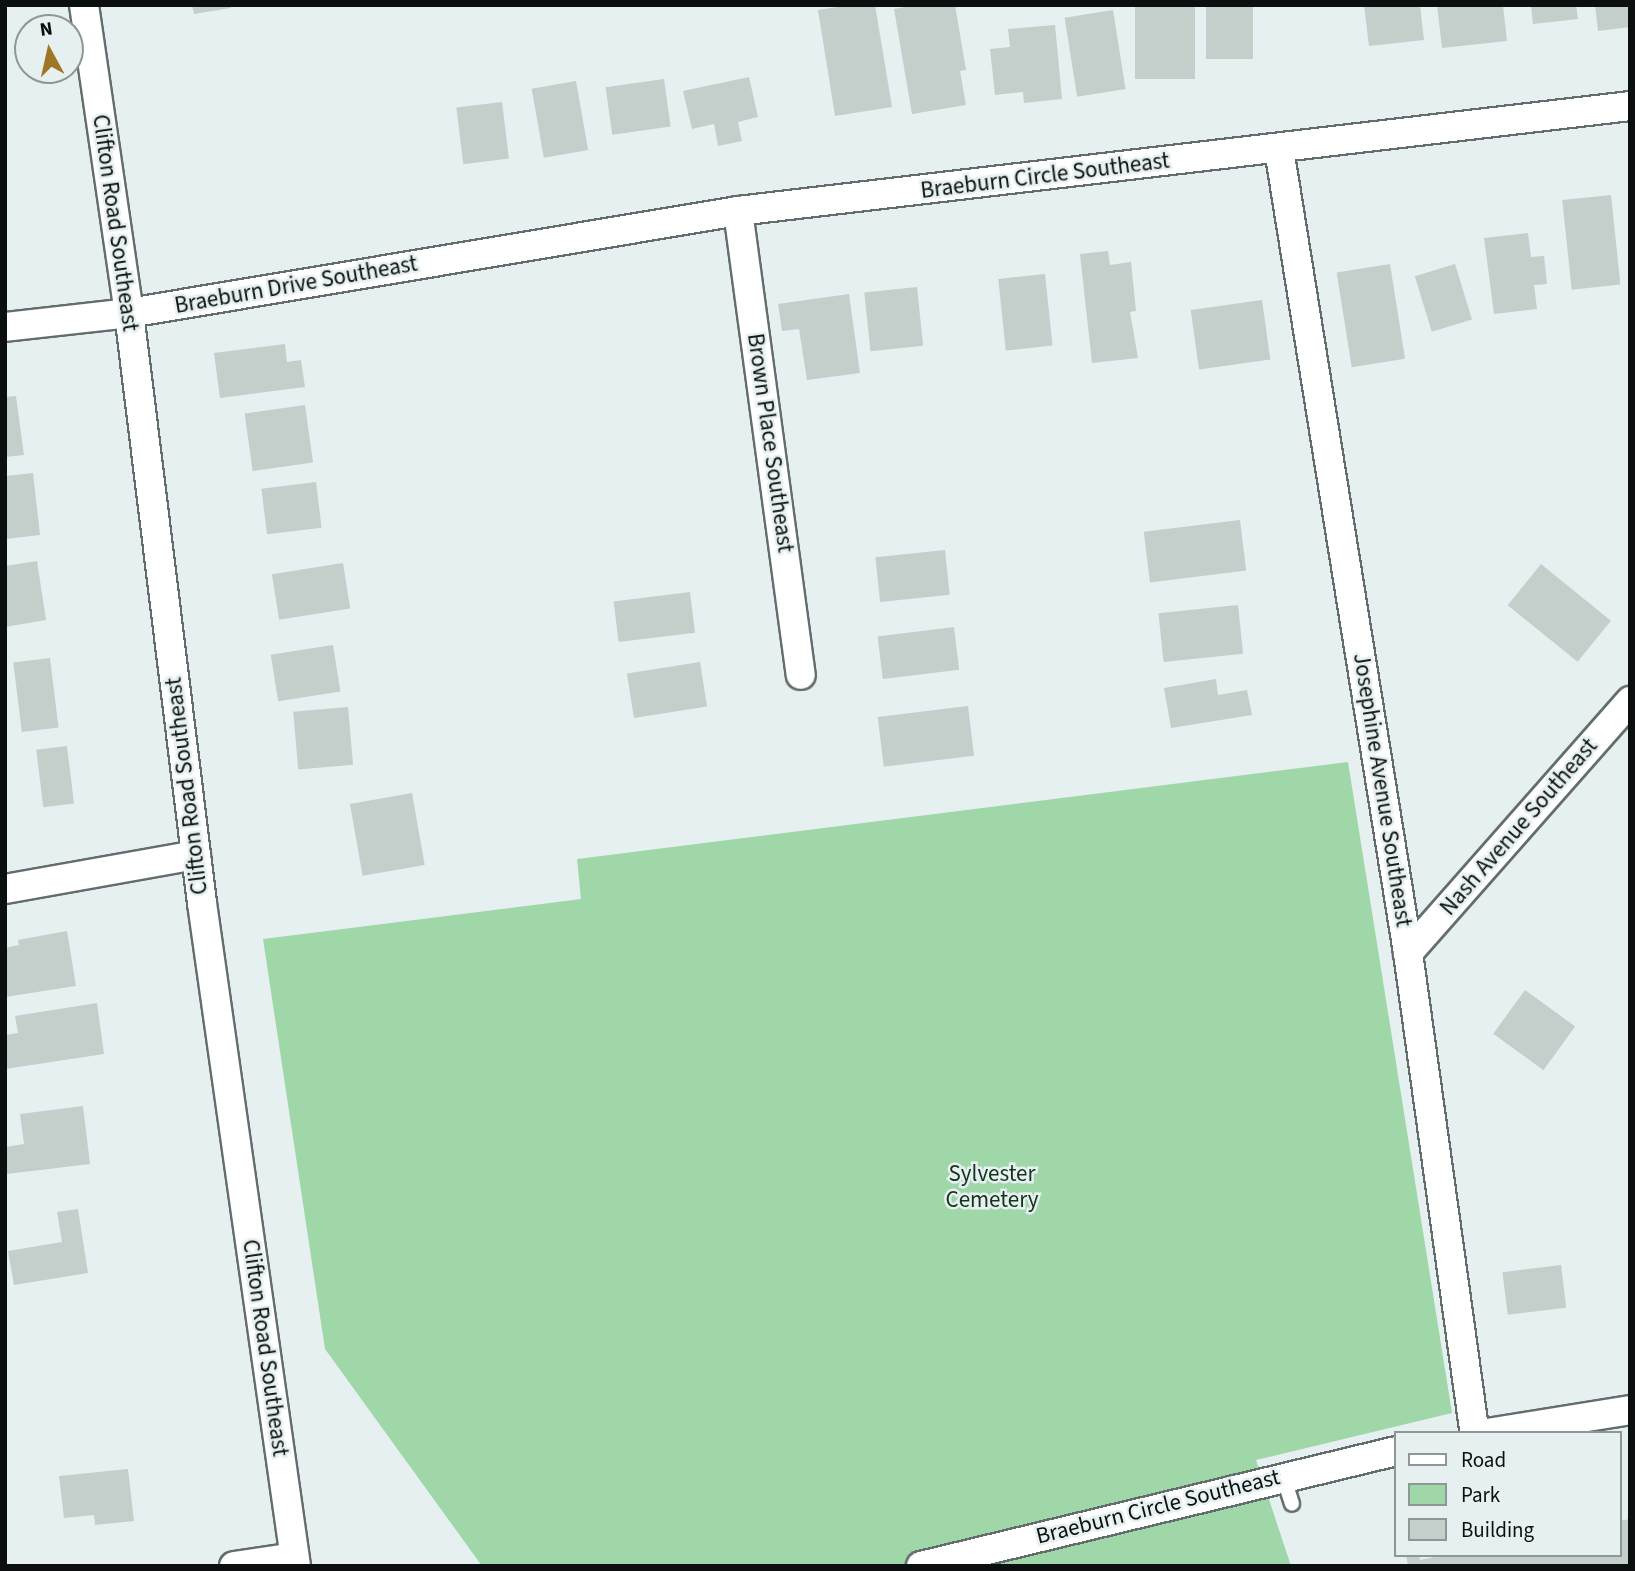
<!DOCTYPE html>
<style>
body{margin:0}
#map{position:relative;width:1635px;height:1571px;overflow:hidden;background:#e6f0f0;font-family:"Source Sans 3",sans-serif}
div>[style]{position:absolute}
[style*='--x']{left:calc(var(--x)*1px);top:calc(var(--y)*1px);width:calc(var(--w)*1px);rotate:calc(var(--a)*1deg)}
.green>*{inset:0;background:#a0d7a9}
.building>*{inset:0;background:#c4ceca;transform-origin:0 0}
.roads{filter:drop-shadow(2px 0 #646d6d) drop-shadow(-2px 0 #646d6d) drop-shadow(0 2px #646d6d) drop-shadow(0 -2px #646d6d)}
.service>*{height:14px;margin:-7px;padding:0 7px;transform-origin:7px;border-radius:7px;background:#fff}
.minor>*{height:28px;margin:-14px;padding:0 14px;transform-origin:14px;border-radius:14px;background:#fff}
span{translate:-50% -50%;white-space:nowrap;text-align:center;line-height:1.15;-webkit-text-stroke:5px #e6f0f0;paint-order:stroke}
.street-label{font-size:23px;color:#0c0f0f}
.park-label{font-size:23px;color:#13341b}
.frame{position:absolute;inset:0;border:7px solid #0c0f0f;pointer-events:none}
.legend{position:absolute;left:1394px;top:1431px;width:228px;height:126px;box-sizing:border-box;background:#e6f0f0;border:2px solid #8f9696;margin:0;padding:9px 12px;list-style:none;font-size:21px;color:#0c0f0f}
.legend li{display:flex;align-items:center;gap:14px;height:35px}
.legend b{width:35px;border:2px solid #8f9696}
.north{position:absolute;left:14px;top:14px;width:70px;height:70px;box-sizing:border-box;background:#e6f0f0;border:2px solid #8f9696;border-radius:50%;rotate:352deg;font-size:19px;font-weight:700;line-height:28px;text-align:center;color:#0c0f0f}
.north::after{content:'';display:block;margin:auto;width:24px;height:32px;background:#9f7625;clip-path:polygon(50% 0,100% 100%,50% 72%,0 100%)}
</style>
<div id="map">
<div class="green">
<div style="clip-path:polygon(1348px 762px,1452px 1413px,1256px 1460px,1291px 1566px,482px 1566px,325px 1349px,263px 939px,581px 899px,577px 859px)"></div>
</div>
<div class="building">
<div style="clip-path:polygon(192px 5px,230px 5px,231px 8px,194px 14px)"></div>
<div style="clip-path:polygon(850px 5px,875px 5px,892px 107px,835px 116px,818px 10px)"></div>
<div style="clip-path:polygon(916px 5px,955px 5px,966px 70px,960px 71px,966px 105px,912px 114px,894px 9px)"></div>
<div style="left:1135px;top:5px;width:60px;height:74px"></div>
<div style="left:1206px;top:5px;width:47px;height:54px"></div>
<div style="clip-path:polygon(1364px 5px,1420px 5px,1424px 40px,1369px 46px)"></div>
<div style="clip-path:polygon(1437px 5px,1503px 5px,1507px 41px,1442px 48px)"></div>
<div style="clip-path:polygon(1531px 5px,1576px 5px,1578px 19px,1533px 24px)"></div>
<div style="clip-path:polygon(1595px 5px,1630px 5px,1630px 27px,1598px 31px)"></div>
<div style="left:1113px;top:10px;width:80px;height:49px;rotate:81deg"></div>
<div style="clip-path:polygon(1055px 25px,1062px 99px,1024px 103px,1023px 92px,995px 95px,990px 49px,1010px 47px,1008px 29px)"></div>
<div style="clip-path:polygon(749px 77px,758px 117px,738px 122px,742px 141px,718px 146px,714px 124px,692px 129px,683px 91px)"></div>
<div style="left:664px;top:79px;width:48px;height:59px;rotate:82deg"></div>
<div style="left:576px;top:81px;width:70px;height:45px;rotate:80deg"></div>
<div style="left:502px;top:102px;width:57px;height:46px;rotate:83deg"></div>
<div style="left:1611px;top:195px;width:90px;height:49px;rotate:84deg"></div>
<div style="clip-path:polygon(1528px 233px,1531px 257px,1544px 256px,1547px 284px,1534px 285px,1537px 309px,1494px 314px,1484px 238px)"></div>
<div style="clip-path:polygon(1108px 251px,1110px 265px,1131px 262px,1136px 311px,1130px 312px,1138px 358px,1092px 363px,1080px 254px)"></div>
<div style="left:1390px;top:264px;width:96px;height:54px;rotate:81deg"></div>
<div style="left:1455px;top:264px;width:58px;height:42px;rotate:73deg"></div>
<div style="left:1045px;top:274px;width:72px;height:47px;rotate:84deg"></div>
<div style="left:917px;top:287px;width:59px;height:53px;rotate:84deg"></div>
<div style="clip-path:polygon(849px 294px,860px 373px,807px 380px,799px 329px,782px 331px,778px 304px)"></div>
<div style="left:1262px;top:300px;width:60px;height:72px;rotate:82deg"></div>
<div style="clip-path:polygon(285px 344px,287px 362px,301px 360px,305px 387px,220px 398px,214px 353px)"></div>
<div style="clip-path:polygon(16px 396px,24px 455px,5px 457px,5px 397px)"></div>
<div style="left:305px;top:405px;width:58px;height:61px;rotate:82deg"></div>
<div style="clip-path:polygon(33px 473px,40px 535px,5px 539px,5px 476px)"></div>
<div style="left:316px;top:482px;width:46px;height:55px;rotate:83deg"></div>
<div style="left:1240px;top:520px;width:51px;height:97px;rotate:83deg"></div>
<div style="left:945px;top:550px;width:45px;height:70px;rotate:84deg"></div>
<div style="clip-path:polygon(37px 561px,46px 620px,5px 627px,5px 566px)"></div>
<div style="left:343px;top:563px;width:46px;height:72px;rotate:81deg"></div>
<div style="left:1541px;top:564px;width:90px;height:53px;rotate:39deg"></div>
<div style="left:690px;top:592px;width:41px;height:77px;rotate:83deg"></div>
<div style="left:1238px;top:605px;width:49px;height:80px;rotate:84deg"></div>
<div style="left:954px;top:627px;width:43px;height:77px;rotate:83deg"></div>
<div style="left:333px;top:645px;width:47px;height:63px;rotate:81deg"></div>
<div style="left:50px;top:658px;width:70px;height:37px;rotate:83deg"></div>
<div style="left:700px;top:662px;width:45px;height:74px;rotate:81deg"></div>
<div style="clip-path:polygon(1216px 679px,1218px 695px,1247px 690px,1252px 715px,1171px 728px,1164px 688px)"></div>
<div style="left:968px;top:706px;width:50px;height:91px;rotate:83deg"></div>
<div style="left:348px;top:707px;width:58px;height:55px;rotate:85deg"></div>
<div style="left:67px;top:746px;width:58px;height:31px;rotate:83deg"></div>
<div style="left:412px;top:793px;width:73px;height:63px;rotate:80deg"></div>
<div style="clip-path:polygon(67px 931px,76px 986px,5px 997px,5px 948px,19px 945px,18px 940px)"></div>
<div style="left:1525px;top:990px;width:62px;height:54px;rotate:36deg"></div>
<div style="clip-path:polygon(97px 1003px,104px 1054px,5px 1069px,5px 1035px,18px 1033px,15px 1016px)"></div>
<div style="clip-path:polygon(83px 1106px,90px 1164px,7px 1174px,5px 1147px,24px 1144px,20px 1114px)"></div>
<div style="clip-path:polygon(78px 1209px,88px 1273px,14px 1285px,8px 1251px,62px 1242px,57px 1212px)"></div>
<div style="left:1561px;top:1265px;width:43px;height:59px;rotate:83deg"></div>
<div style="clip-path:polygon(128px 1469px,134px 1521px,95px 1525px,94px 1515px,64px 1518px,59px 1476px)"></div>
<div style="clip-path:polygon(1630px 1519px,1630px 1566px,1408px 1566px,1406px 1555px,1419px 1555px,1420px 1560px,1444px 1555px,1619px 1555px,1619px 1521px)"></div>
</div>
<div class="roads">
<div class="service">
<div style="--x:1283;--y:1476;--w:29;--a:72"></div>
</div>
<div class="minor">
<div style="--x:84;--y:5;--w:311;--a:81.7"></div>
<div style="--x:129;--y:313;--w:594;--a:82.95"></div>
<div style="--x:202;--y:903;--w:670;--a:81.93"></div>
<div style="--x:1279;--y:149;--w:814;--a:80.88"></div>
<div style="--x:1408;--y:953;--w:485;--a:82.1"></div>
<div style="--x:738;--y:211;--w:468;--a:82.3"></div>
<div style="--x:5;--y:327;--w:125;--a:-6.4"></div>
<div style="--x:129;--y:313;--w:617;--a:-9.51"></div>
<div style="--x:738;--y:211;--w:898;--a:-6.71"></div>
<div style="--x:5;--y:889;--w:194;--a:-10.1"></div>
<div style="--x:1408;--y:953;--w:336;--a:-48.6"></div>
<div style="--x:1487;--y:1433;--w:145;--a:-9.1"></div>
<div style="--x:234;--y:1566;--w:61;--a:-8.5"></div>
<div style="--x:921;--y:1566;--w:488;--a:-13.6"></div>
</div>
</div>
<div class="street-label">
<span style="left:1045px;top:176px;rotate:-7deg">Braeburn Circle Southeast</span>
<span style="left:115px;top:223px;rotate:82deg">Clifton Road Southeast</span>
<span style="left:296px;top:285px;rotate:-10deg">Braeburn Drive Southeast</span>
<span style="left:770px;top:443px;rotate:82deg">Brown Place Southeast</span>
<span style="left:187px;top:786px;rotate:-97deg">Clifton Road Southeast</span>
<span style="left:1382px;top:790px;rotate:81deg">Josephine Avenue Southeast</span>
<span style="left:1519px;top:827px;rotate:-49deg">Nash Avenue Southeast</span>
<span style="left:265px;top:1348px;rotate:82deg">Clifton Road Southeast</span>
<span style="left:1158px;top:1507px;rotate:-14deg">Braeburn Circle Southeast</span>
</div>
<div class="park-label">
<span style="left:992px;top:1187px">Sylvester<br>Cemetery</span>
</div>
<div class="frame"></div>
<ul class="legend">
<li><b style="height:9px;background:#fff"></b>Road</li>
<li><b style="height:19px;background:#a0d7a9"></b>Park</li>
<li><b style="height:19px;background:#c4ceca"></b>Building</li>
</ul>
<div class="north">N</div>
</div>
